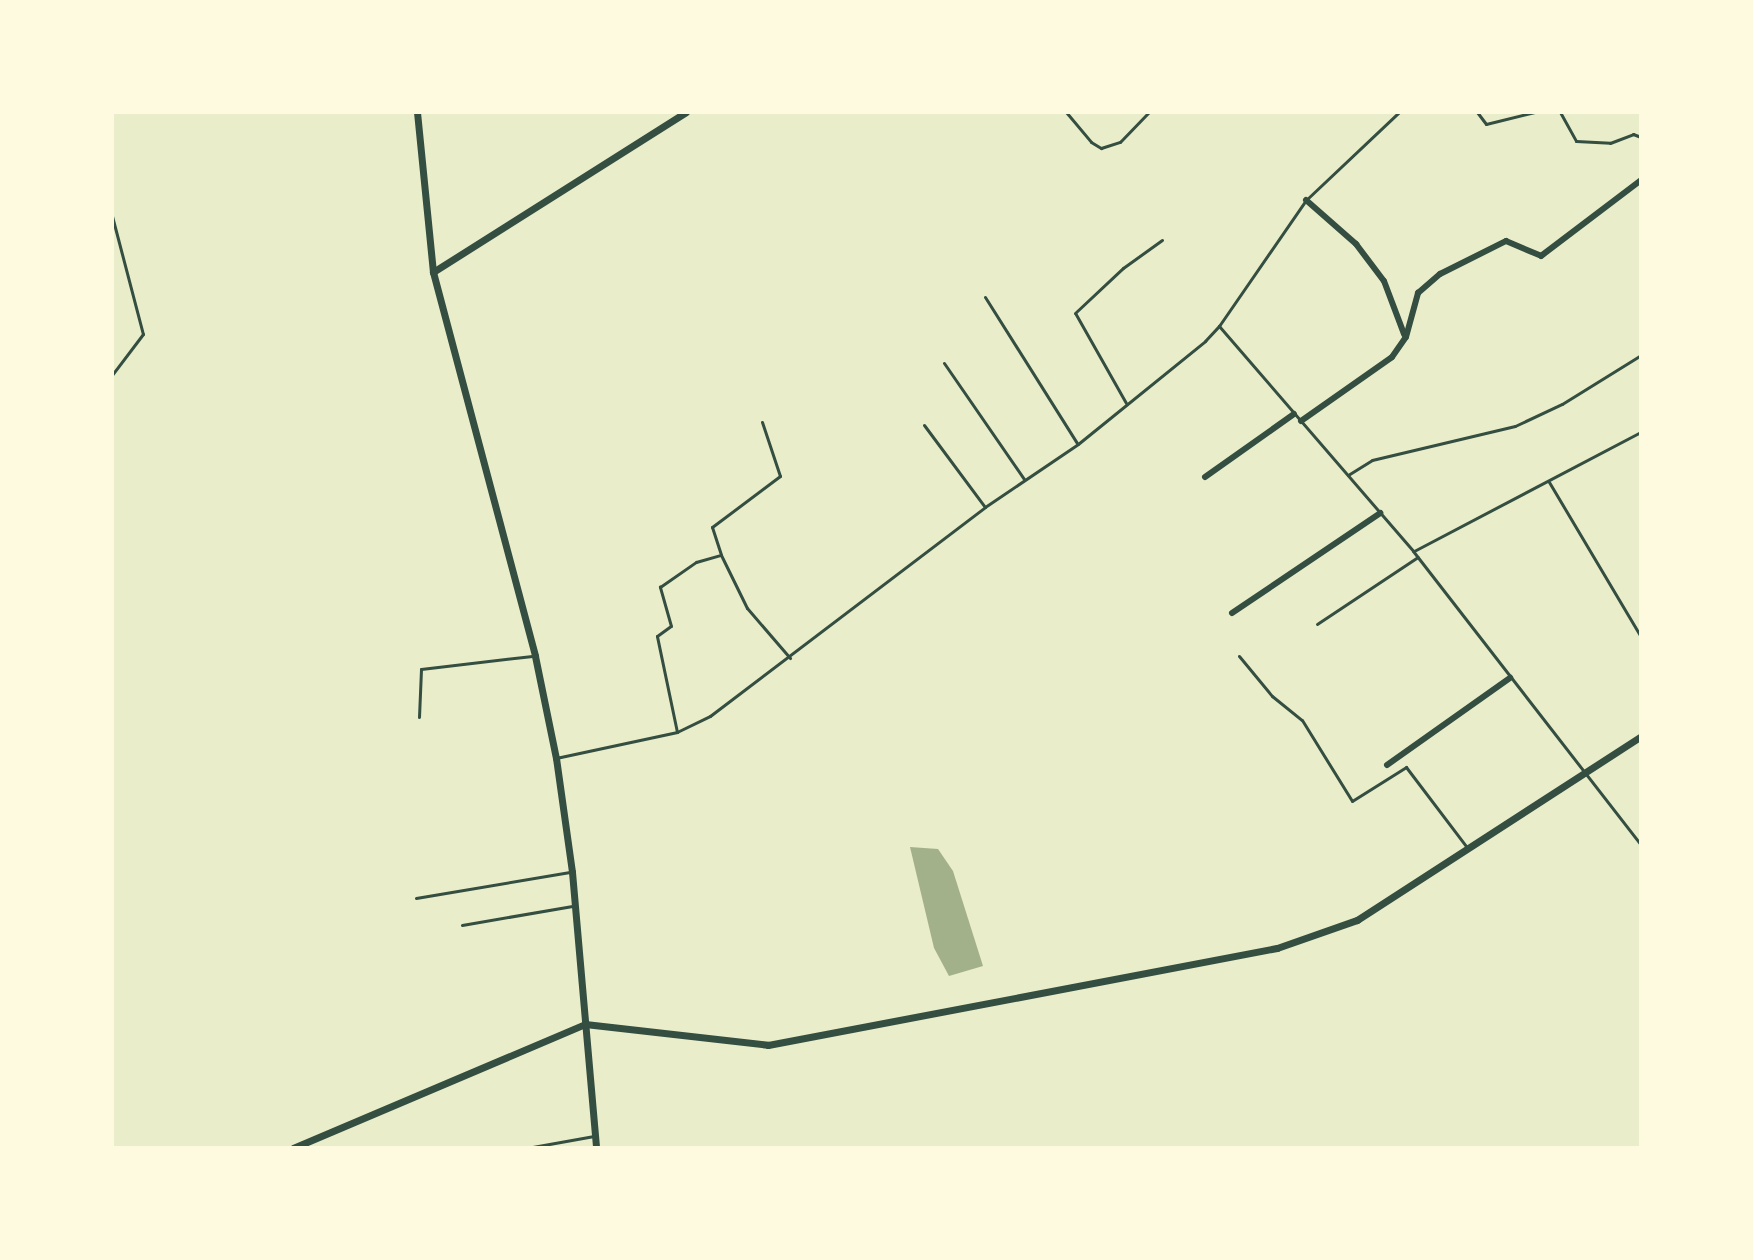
<!DOCTYPE html>
<style>
body{margin:0}
#map{position:relative;width:1753px;height:1260px;overflow:hidden;background:#e9edc9;font-family:"Work Sans",sans-serif}
div>[style]{position:absolute}
[style*='--x']{left:calc(var(--x)*1px);top:calc(var(--y)*1px);width:calc(var(--w)*1px);rotate:calc(var(--a)*1deg)}
.water>*{inset:0;background:#a3b18a}
.service>*{height:3px;margin:-1.5px;padding:0 1.5px;transform-origin:1.5px;border-radius:1.5px;background:#344e41}
.minor>*{height:6px;margin:-3px;padding:0 3px;transform-origin:3px;border-radius:3px;background:#344e41}
.tertiary>*{height:7px;margin:-3.5px;padding:0 3.5px;transform-origin:3.5px;border-radius:3.5px;background:#344e41}
span{translate:-50% -50%;white-space:nowrap;text-align:center;line-height:1.15;-webkit-text-stroke:6px #fefae0;paint-order:stroke}
.frame{position:absolute;inset:0;border:114px solid #fefae0;pointer-events:none}
</style>
<div id="map">
<div class="water">
<div style="clip-path:polygon(910px 847px,938px 849px,953px 871px,983px 966px,949px 976px,934px 948px)"></div>
</div>
<div class="service">
<div style="--x:1066;--y:112;--w:39;--a:50"></div>
<div style="--x:1091;--y:142;--w:12;--a:31"></div>
<div style="--x:1101;--y:148;--w:20;--a:-18"></div>
<div style="--x:1120;--y:142;--w:42;--a:-46"></div>
<div style="--x:1477;--y:112;--w:15;--a:53"></div>
<div style="--x:1486;--y:124;--w:50;--a:-13.8"></div>
<div style="--x:1560;--y:112;--w:33;--a:61"></div>
<div style="--x:1576;--y:141;--w:34;--a:3"></div>
<div style="--x:1610;--y:143;--w:25;--a:-21"></div>
<div style="--x:1633;--y:134;--w:9;--a:21"></div>
<div style="--x:112;--y:216;--w:122;--a:75.3"></div>
<div style="--x:143;--y:334;--w:51;--a:127.1"></div>
<div style="--x:985;--y:297;--w:173;--a:57.8"></div>
<div style="--x:1219;--y:326;--w:297;--a:49.2"></div>
<div style="--x:1413;--y:551;--w:372;--a:52.2"></div>
<div style="--x:944;--y:363;--w:141;--a:55.4"></div>
<div style="--x:1126;--y:403;--w:103;--a:-119.5"></div>
<div style="--x:1075;--y:313;--w:66;--a:-43.2"></div>
<div style="--x:1123;--y:268;--w:48;--a:-35.7"></div>
<div style="--x:762;--y:422;--w:57;--a:71.6"></div>
<div style="--x:780;--y:476;--w:85;--a:143.1"></div>
<div style="--x:712;--y:527;--w:29;--a:72"></div>
<div style="--x:721;--y:555;--w:59;--a:63.9"></div>
<div style="--x:747;--y:608;--w:66;--a:49.3"></div>
<div style="--x:924;--y:425;--w:102;--a:53.4"></div>
<div style="--x:1348;--y:475;--w:28;--a:-32"></div>
<div style="--x:1372;--y:460;--w:147;--a:-13.4"></div>
<div style="--x:1515;--y:426;--w:52;--a:-25.1"></div>
<div style="--x:1562;--y:404;--w:93;--a:-31.8"></div>
<div style="--x:1549;--y:482;--w:180;--a:59.3"></div>
<div style="--x:1414;--y:551;--w:256;--a:-27.7"></div>
<div style="--x:1317;--y:624;--w:121;--a:-33.6"></div>
<div style="--x:1239;--y:656;--w:52;--a:50.5"></div>
<div style="--x:1272;--y:696;--w:38;--a:39"></div>
<div style="--x:1302;--y:720;--w:95;--a:58.3"></div>
<div style="--x:1352;--y:801;--w:64;--a:-32.2"></div>
<div style="--x:1406;--y:767;--w:99;--a:52.8"></div>
<div style="--x:419;--y:717;--w:48;--a:-87.6"></div>
<div style="--x:421;--y:669;--w:112;--a:-6.7"></div>
<div style="--x:677;--y:732;--w:98;--a:-101.8"></div>
<div style="--x:657;--y:636;--w:17;--a:-36"></div>
<div style="--x:671;--y:626;--w:41;--a:-105.8"></div>
<div style="--x:660;--y:587;--w:44;--a:-34.8"></div>
<div style="--x:696;--y:562;--w:25;--a:-16"></div>
<div style="--x:556;--y:758;--w:124;--a:-12.1"></div>
<div style="--x:677;--y:732;--w:37;--a:-26"></div>
<div style="--x:710;--y:716;--w:345;--a:-37.2"></div>
<div style="--x:985;--y:507;--w:112;--a:-34.1"></div>
<div style="--x:1078;--y:444;--w:164;--a:-39"></div>
<div style="--x:1205;--y:341;--w:21;--a:-47"></div>
<div style="--x:1219;--y:326;--w:153;--a:-55.4"></div>
<div style="--x:1306;--y:200;--w:128;--a:-43.4"></div>
<div style="--x:416;--y:898;--w:156;--a:-9.6"></div>
<div style="--x:462;--y:925;--w:112;--a:-9.8"></div>
<div style="--x:527;--y:1148;--w:68;--a:-10.2"></div>
</div>
<div class="minor">
<div style="--x:1306;--y:200;--w:67;--a:41.3"></div>
<div style="--x:1356;--y:244;--w:46;--a:52.9"></div>
<div style="--x:1384;--y:281;--w:57;--a:69.3"></div>
<div style="--x:1301;--y:421;--w:111;--a:-35.1"></div>
<div style="--x:1392;--y:357;--w:24;--a:-55"></div>
<div style="--x:1406;--y:337;--w:46;--a:-74.7"></div>
<div style="--x:1418;--y:293;--w:29;--a:-41"></div>
<div style="--x:1440;--y:274;--w:74;--a:-26.6"></div>
<div style="--x:1506;--y:241;--w:38;--a:23"></div>
<div style="--x:1541;--y:256;--w:126;--a:-37.2"></div>
<div style="--x:1205;--y:477;--w:109;--a:-35.3"></div>
<div style="--x:1232;--y:613;--w:179;--a:-34"></div>
<div style="--x:1387;--y:765;--w:151;--a:-35.3"></div>
</div>
<div class="tertiary">
<div style="--x:417;--y:112;--w:161;--a:84.3"></div>
<div style="--x:433;--y:272;--w:397;--a:75.1"></div>
<div style="--x:535;--y:656;--w:104;--a:78.4"></div>
<div style="--x:556;--y:758;--w:115;--a:82"></div>
<div style="--x:572;--y:872;--w:277;--a:85"></div>
<div style="--x:433;--y:272;--w:299;--a:-32.3"></div>
<div style="--x:293;--y:1148;--w:317;--a:-23"></div>
<div style="--x:585;--y:1024;--w:184;--a:6.5"></div>
<div style="--x:768;--y:1045;--w:518;--a:-10.79"></div>
<div style="--x:1277;--y:948;--w:85;--a:-19.3"></div>
<div style="--x:1357;--y:920;--w:338;--a:-32.9"></div>
</div>
<div class="frame"></div>
</div>
